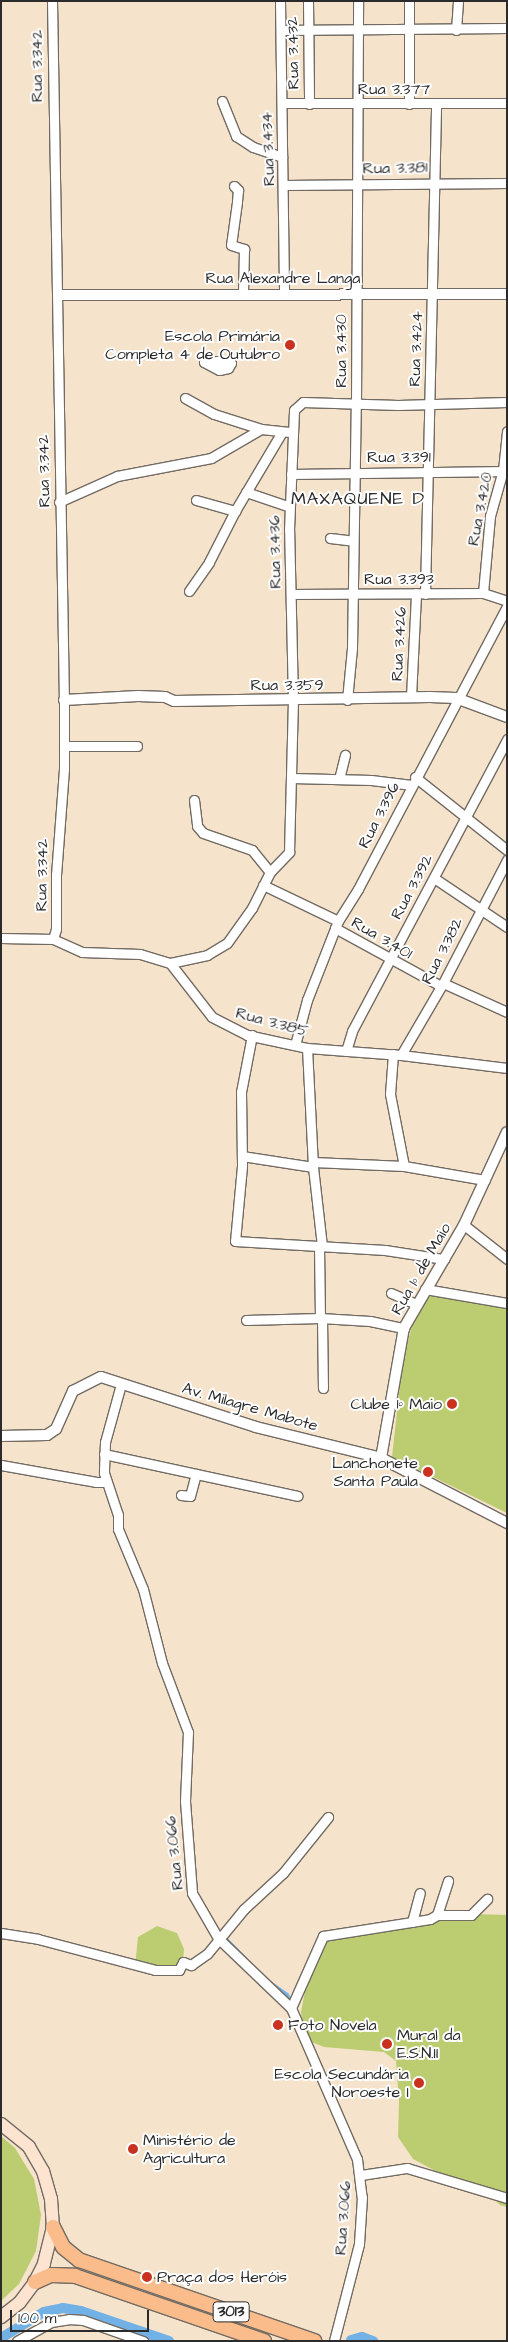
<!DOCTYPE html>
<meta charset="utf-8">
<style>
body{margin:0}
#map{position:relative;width:508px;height:2342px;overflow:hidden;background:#f6e3cb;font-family:"Architects Daughter",sans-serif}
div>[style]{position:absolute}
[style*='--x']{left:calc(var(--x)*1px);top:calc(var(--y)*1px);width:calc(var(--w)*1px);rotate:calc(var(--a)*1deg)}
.green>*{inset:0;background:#bbcd70}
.stream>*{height:2.5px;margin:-1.25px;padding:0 1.25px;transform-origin:1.25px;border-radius:1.25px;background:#72b1e5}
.canal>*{height:10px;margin:-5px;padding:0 5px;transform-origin:5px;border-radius:5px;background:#72b1e5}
.roads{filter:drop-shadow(1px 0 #726b63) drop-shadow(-1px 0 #726b63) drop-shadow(0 1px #726b63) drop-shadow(0 -1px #726b63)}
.minor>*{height:9px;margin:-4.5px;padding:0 4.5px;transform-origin:4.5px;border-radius:4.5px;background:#fff}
.tertiary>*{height:10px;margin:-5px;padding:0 5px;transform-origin:5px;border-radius:5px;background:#fff}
.secondary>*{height:12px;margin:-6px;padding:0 6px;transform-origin:6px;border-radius:6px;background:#fde4d1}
.primary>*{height:14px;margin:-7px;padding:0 7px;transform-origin:7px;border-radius:7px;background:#fabc8b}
.dots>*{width:14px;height:14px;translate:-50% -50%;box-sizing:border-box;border:2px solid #fff;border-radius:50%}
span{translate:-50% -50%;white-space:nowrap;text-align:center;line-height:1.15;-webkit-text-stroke:4px #fff;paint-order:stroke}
.shield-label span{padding:1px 4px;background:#fff;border:1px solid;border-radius:4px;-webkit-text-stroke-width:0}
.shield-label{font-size:15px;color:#2b2b2b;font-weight:700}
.street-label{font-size:16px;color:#2b2b2b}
.poi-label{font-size:16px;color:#2b2b2b}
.right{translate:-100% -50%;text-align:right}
.left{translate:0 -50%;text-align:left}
.neighbourhood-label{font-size:18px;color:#2b2b2b;letter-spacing:1px}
.frame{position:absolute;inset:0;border:2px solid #2b2b2b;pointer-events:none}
.scale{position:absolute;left:10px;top:2310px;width:139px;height:22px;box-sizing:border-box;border:2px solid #2b2b2b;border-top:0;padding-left:6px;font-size:15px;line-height:18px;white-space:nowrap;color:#2b2b2b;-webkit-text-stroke:4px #fff;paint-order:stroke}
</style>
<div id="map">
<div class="green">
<div style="clip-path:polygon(435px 1293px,507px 1305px,507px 1513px,392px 1457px,403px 1357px,413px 1323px,428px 1298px)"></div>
<div style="clip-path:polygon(438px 1913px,507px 1915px,507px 2207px,500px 2205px,484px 2189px,445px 2176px,413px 2159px,398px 2137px,399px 2102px,396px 2061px,384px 2052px,324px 2047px,309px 2041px,303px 2025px,301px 2012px,311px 1960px,320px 1941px)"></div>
<div style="clip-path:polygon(157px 1926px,177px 1933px,184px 1949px,183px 1962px,176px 1976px,135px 1967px,138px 1937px)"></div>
<div style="clip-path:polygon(1px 2136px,15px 2148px,34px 2179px,41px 2215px,36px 2251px,19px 2284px,1px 2301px)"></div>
</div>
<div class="stream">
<div style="--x:225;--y:1937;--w:30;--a:46"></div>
<div style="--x:270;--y:1982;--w:21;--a:35"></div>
<div style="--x:287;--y:1994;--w:8;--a:60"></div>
<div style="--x:1;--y:2337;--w:50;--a:-30.2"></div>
<div style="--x:44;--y:2312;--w:19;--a:-12"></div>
<div style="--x:63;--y:2308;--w:18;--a:9"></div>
<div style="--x:81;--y:2311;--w:93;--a:18.8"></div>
</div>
<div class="canal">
<div style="--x:1;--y:2338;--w:50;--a:-31.2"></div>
<div style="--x:44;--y:2312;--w:19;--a:-12"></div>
<div style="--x:63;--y:2308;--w:18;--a:9"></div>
<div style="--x:81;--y:2311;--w:93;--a:18.8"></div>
<div style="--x:351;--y:2340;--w:11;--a:-15"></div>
<div style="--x:362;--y:2337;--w:12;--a:20"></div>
</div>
<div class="roads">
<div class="minor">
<div style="--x:52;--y:1;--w:699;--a:89.02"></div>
<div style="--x:64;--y:700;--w:69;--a:90"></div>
<div style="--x:64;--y:769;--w:106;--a:94.3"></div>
<div style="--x:56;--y:875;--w:54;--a:90"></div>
<div style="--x:56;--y:929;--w:10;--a:107"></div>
<div style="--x:280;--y:1;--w:294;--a:89.2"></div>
<div style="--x:308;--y:1;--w:103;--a:89.4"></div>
<div style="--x:281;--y:30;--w:226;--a:-0.5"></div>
<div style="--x:456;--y:30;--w:29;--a:-86"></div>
<div style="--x:222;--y:101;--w:38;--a:68"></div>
<div style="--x:236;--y:136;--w:20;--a:33"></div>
<div style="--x:253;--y:147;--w:31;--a:19"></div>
<div style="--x:282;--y:103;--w:225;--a:0"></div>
<div style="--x:409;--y:104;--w:103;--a:-90"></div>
<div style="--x:284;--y:185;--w:223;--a:-0.5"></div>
<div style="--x:234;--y:186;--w:6;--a:45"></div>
<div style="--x:238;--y:190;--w:12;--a:95"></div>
<div style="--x:237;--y:202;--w:43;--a:97.9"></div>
<div style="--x:231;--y:245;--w:14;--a:17"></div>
<div style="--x:244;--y:249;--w:45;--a:91.3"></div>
<div style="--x:218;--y:361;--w:13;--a:9"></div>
<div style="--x:231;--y:363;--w:6;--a:121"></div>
<div style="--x:228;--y:368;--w:9;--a:167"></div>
<div style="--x:219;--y:370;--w:17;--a:-152"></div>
<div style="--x:204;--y:362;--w:14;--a:-4"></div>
<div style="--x:185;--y:398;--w:33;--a:29"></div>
<div style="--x:214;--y:414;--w:49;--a:17.7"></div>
<div style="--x:291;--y:474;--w:216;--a:-0.8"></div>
<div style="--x:246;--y:492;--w:46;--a:18.8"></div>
<div style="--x:196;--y:500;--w:41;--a:15.8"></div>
<div style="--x:59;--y:502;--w:64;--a:-24.1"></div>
<div style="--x:117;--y:476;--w:96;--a:-10.8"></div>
<div style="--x:211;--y:458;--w:58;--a:-30.1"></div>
<div style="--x:261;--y:429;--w:31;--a:6"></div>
<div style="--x:330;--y:538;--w:23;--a:7"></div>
<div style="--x:189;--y:591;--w:35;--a:-55"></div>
<div style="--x:209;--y:562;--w:57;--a:-63"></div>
<div style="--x:235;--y:511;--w:92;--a:-59.3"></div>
<div style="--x:483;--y:593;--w:77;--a:-84.8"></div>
<div style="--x:490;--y:516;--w:48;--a:-74.2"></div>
<div style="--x:503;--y:470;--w:39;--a:-84"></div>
<div style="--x:291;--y:594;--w:192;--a:-0.3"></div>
<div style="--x:483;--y:593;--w:25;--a:18"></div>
<div style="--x:425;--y:594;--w:490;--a:-88.7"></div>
<div style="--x:411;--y:697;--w:104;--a:-87.2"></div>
<div style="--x:347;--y:700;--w:52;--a:-84.5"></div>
<div style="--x:352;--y:648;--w:244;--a:-89.1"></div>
<div style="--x:356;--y:404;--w:403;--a:-89.7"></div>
<div style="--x:64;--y:746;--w:73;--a:0"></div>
<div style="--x:415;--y:777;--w:117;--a:38.4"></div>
<div style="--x:292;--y:778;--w:79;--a:1.5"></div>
<div style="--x:371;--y:780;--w:41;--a:7"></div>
<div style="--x:339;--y:779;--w:25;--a:-76"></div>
<div style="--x:194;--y:800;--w:26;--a:83"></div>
<div style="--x:197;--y:826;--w:9;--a:49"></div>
<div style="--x:203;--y:833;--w:52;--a:19.1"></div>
<div style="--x:252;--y:850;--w:28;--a:51"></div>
<div style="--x:434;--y:878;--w:88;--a:33.9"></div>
<div style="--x:263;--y:885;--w:83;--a:25.6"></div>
<div style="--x:335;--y:928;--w:121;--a:28.7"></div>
<div style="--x:1;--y:938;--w:52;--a:1.1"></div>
<div style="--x:53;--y:939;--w:32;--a:24"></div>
<div style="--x:82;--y:952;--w:58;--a:2"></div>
<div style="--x:140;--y:954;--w:31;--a:17"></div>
<div style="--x:170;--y:963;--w:68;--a:52.1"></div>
<div style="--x:212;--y:1017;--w:39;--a:27"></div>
<div style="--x:247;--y:1035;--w:61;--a:12.2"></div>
<div style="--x:307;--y:1048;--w:94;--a:4.3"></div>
<div style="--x:401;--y:1055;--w:107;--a:7"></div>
<div style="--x:170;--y:963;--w:38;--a:-12"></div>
<div style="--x:207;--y:955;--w:23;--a:-31"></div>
<div style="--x:227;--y:943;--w:43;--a:-54.5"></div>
<div style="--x:252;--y:908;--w:40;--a:-63.4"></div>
<div style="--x:270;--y:872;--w:28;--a:-46"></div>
<div style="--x:289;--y:852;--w:151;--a:-88.5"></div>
<div style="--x:293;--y:701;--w:171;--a:-91.3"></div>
<div style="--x:289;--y:530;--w:120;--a:-87.6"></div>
<div style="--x:294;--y:410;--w:12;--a:-42"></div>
<div style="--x:303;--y:402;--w:95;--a:1.8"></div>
<div style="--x:398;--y:405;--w:109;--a:-1.6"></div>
<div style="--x:443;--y:983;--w:70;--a:24.4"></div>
<div style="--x:252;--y:1035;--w:58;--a:100.9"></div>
<div style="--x:241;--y:1092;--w:74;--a:89.2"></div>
<div style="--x:242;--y:1166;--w:75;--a:95.3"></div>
<div style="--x:235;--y:1241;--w:150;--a:3.4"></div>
<div style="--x:385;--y:1250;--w:60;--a:8.7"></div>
<div style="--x:295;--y:1045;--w:47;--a:-75.1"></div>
<div style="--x:307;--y:1000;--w:85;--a:-68.6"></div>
<div style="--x:338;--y:921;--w:38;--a:-58"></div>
<div style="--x:358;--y:889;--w:320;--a:-62.2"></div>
<div style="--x:307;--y:1048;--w:119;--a:87.1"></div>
<div style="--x:313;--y:1167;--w:80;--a:83.5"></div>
<div style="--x:346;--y:1051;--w:21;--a:-73"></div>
<div style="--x:352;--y:1031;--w:331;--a:-62"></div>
<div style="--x:393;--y:1054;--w:40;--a:94.3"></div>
<div style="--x:390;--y:1094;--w:73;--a:79"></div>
<div style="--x:401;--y:1055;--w:83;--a:-59.7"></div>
<div style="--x:443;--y:983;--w:139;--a:-62.5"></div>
<div style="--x:242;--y:1156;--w:72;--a:8.8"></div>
<div style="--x:313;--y:1162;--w:91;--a:2.5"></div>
<div style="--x:404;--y:1166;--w:82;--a:9.8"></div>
<div style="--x:464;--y:1225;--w:55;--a:38.3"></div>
<div style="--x:319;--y:1246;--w:72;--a:89.2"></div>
<div style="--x:425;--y:1289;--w:83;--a:9.7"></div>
<div style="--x:391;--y:1293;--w:27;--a:24"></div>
<div style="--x:322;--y:1318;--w:70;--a:89.2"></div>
<div style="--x:246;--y:1320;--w:74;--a:-1.5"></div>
<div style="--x:320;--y:1318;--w:50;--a:3.4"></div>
<div style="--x:370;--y:1321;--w:35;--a:12"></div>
<div style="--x:121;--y:1384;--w:60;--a:105.4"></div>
<div style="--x:105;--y:1442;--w:31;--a:92"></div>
<div style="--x:104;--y:1473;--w:44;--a:71.6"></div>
<div style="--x:118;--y:1515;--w:14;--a:90"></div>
<div style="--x:118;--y:1529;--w:65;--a:67.4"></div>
<div style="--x:143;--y:1589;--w:76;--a:75.6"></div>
<div style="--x:162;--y:1663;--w:74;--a:69.4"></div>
<div style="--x:188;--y:1732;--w:69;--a:92.5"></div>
<div style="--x:185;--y:1801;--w:92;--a:85.6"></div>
<div style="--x:192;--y:1893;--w:52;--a:60"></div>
<div style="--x:218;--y:1938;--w:101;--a:43.8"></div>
<div style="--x:291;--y:2008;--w:165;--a:66.4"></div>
<div style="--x:357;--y:2159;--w:38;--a:83"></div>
<div style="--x:362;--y:2197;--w:47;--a:93.7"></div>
<div style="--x:359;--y:2244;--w:100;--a:104.5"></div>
<div style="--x:104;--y:1454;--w:198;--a:12.2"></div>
<div style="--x:1;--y:1465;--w:97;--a:10.1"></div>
<div style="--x:96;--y:1482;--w:10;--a:0"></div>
<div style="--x:181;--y:1495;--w:9;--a:6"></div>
<div style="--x:190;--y:1496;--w:23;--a:-75"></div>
<div style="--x:437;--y:1915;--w:36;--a:-72"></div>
<div style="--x:412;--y:1922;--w:30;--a:-75"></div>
<div style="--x:1;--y:1933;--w:37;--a:9"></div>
<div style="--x:38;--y:1939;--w:121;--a:14.8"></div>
<div style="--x:155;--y:1970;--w:24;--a:0"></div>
<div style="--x:179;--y:1970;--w:9;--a:-63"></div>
<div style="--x:183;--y:1962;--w:9;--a:21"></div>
<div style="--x:191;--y:1965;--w:19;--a:-35"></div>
<div style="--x:207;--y:1954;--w:58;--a:-50.6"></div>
<div style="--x:244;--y:1909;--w:53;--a:-42.7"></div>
<div style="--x:283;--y:1873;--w:72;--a:-51.2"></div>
<div style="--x:291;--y:2008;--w:79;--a:-66"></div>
<div style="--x:323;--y:1936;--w:108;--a:-9"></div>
<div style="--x:430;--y:1919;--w:8;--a:-30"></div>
<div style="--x:437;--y:1915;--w:34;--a:0"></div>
<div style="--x:471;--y:1915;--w:23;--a:-45"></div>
<div style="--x:361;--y:2175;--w:47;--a:-8.7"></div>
<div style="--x:407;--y:2168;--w:104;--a:16.7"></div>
<div style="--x:17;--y:2341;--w:39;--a:-29"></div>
<div style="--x:51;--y:2322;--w:18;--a:-9"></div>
<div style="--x:69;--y:2319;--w:14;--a:4"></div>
<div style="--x:83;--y:2320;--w:64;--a:19.3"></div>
</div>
<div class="tertiary">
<div style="--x:59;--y:295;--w:448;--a:-0.1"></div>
<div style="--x:64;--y:700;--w:74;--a:-3.1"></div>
<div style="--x:138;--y:696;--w:27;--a:2"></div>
<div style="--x:165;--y:697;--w:10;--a:24"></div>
<div style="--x:174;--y:701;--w:256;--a:-0.9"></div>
<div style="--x:430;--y:697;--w:26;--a:2"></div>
<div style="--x:456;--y:698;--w:54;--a:20.4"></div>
<div style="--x:1;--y:1436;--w:46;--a:-1.2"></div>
<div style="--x:47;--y:1435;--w:11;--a:-34"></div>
<div style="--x:56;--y:1429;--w:42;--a:-65.9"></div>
<div style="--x:73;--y:1391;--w:31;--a:-27"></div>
<div style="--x:101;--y:1377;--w:163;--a:17.9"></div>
<div style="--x:256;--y:1427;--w:129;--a:13.9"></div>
<div style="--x:381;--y:1458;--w:142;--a:27.3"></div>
<div style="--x:381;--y:1458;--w:132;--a:-80"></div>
<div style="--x:404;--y:1328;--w:119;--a:-59.8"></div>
<div style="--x:464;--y:1225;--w:102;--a:-65.2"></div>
</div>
<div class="secondary">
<div style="--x:1;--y:2124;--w:36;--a:39"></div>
<div style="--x:29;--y:2147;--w:28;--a:60"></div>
<div style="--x:43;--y:2171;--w:29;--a:74"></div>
<div style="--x:51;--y:2199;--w:28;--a:86"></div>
<div style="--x:53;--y:2227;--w:38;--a:104"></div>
<div style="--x:44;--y:2264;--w:20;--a:117"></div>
<div style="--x:35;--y:2282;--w:26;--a:127"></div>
<div style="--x:19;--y:2303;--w:23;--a:142"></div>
</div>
<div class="primary">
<div style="--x:53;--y:2227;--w:22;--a:63"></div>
<div style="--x:63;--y:2247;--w:21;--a:39"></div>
<div style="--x:79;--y:2260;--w:249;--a:19"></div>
<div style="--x:35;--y:2282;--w:17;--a:-24"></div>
<div style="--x:51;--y:2275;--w:24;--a:2"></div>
<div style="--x:75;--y:2276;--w:200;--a:19"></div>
</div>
</div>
<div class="dots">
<div style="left:290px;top:345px;background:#c8321e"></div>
<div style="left:452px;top:1404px;background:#c8321e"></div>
<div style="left:428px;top:1472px;background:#c8321e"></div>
<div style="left:278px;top:2025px;background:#c8321e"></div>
<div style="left:387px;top:2044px;background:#c8321e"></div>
<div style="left:419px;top:2083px;background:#c8321e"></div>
<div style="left:133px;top:2149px;background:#c8321e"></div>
<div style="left:147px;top:2277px;background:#c8321e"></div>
</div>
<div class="shield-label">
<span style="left:231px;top:2312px">3013</span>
</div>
<div class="street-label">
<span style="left:293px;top:53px;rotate:-91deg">Rua 3.432</span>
<span style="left:37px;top:66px;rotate:-90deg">Rua 3.342</span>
<span style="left:394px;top:89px">Rua 3.377</span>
<span style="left:268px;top:149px;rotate:-92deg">Rua 3.434</span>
<span style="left:395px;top:168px;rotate:-1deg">Rua 3.381</span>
<span style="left:283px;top:278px">Rua Alexandre Langa</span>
<span style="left:416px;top:349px;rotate:-88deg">Rua 3.424</span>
<span style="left:341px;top:351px;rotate:-90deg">Rua 3.430</span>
<span style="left:399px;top:457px">Rua 3.391</span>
<span style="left:44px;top:471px;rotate:-91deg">Rua 3.342</span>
<span style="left:480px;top:509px;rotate:-79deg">Rua 3.420</span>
<span style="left:275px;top:552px;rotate:-91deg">Rua 3.436</span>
<span style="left:399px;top:579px">Rua 3.393</span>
<span style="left:399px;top:644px;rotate:-87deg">Rua 3.426</span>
<span style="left:287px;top:685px">Rua 3.359</span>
<span style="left:379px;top:815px;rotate:-63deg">Rua 3.396</span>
<span style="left:42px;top:875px;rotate:-89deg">Rua 3.342</span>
<span style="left:412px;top:887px;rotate:-62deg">Rua 3.392</span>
<span style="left:382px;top:938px;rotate:30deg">Rua 3.401</span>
<span style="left:442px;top:951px;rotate:-63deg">Rua 3.382</span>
<span style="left:272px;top:1022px;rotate:15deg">Rua 3.385</span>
<span style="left:421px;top:1269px;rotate:-60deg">Rua 1º de Maio</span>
<span style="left:250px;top:1407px;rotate:16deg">Av. Milagre Mabote</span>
<span style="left:174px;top:1853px;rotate:-96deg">Rua 3.066</span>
<span style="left:343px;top:2218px;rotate:-86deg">Rua 3.066</span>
</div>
<div class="poi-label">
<span class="right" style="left:280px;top:345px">Escola Primária<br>Completa 4 de Outubro</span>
<span class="right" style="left:442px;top:1404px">Clube 1º Maio</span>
<span class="right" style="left:418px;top:1472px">Lanchonete<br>Santa Paula</span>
<span class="left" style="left:288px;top:2025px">Foto Novela</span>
<span class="left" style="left:397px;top:2044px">Mural da<br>E.S.N.II</span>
<span class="right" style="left:409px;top:2083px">Escola Secundária<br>Noroeste I</span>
<span class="left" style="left:143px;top:2149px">Ministério de<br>Agricultura</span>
<span class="left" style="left:157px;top:2277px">Praça dos Heróis</span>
</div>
<div class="neighbourhood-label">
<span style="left:358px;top:499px">MAXAQUENE D</span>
</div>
<div class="frame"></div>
<div class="scale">100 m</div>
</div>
